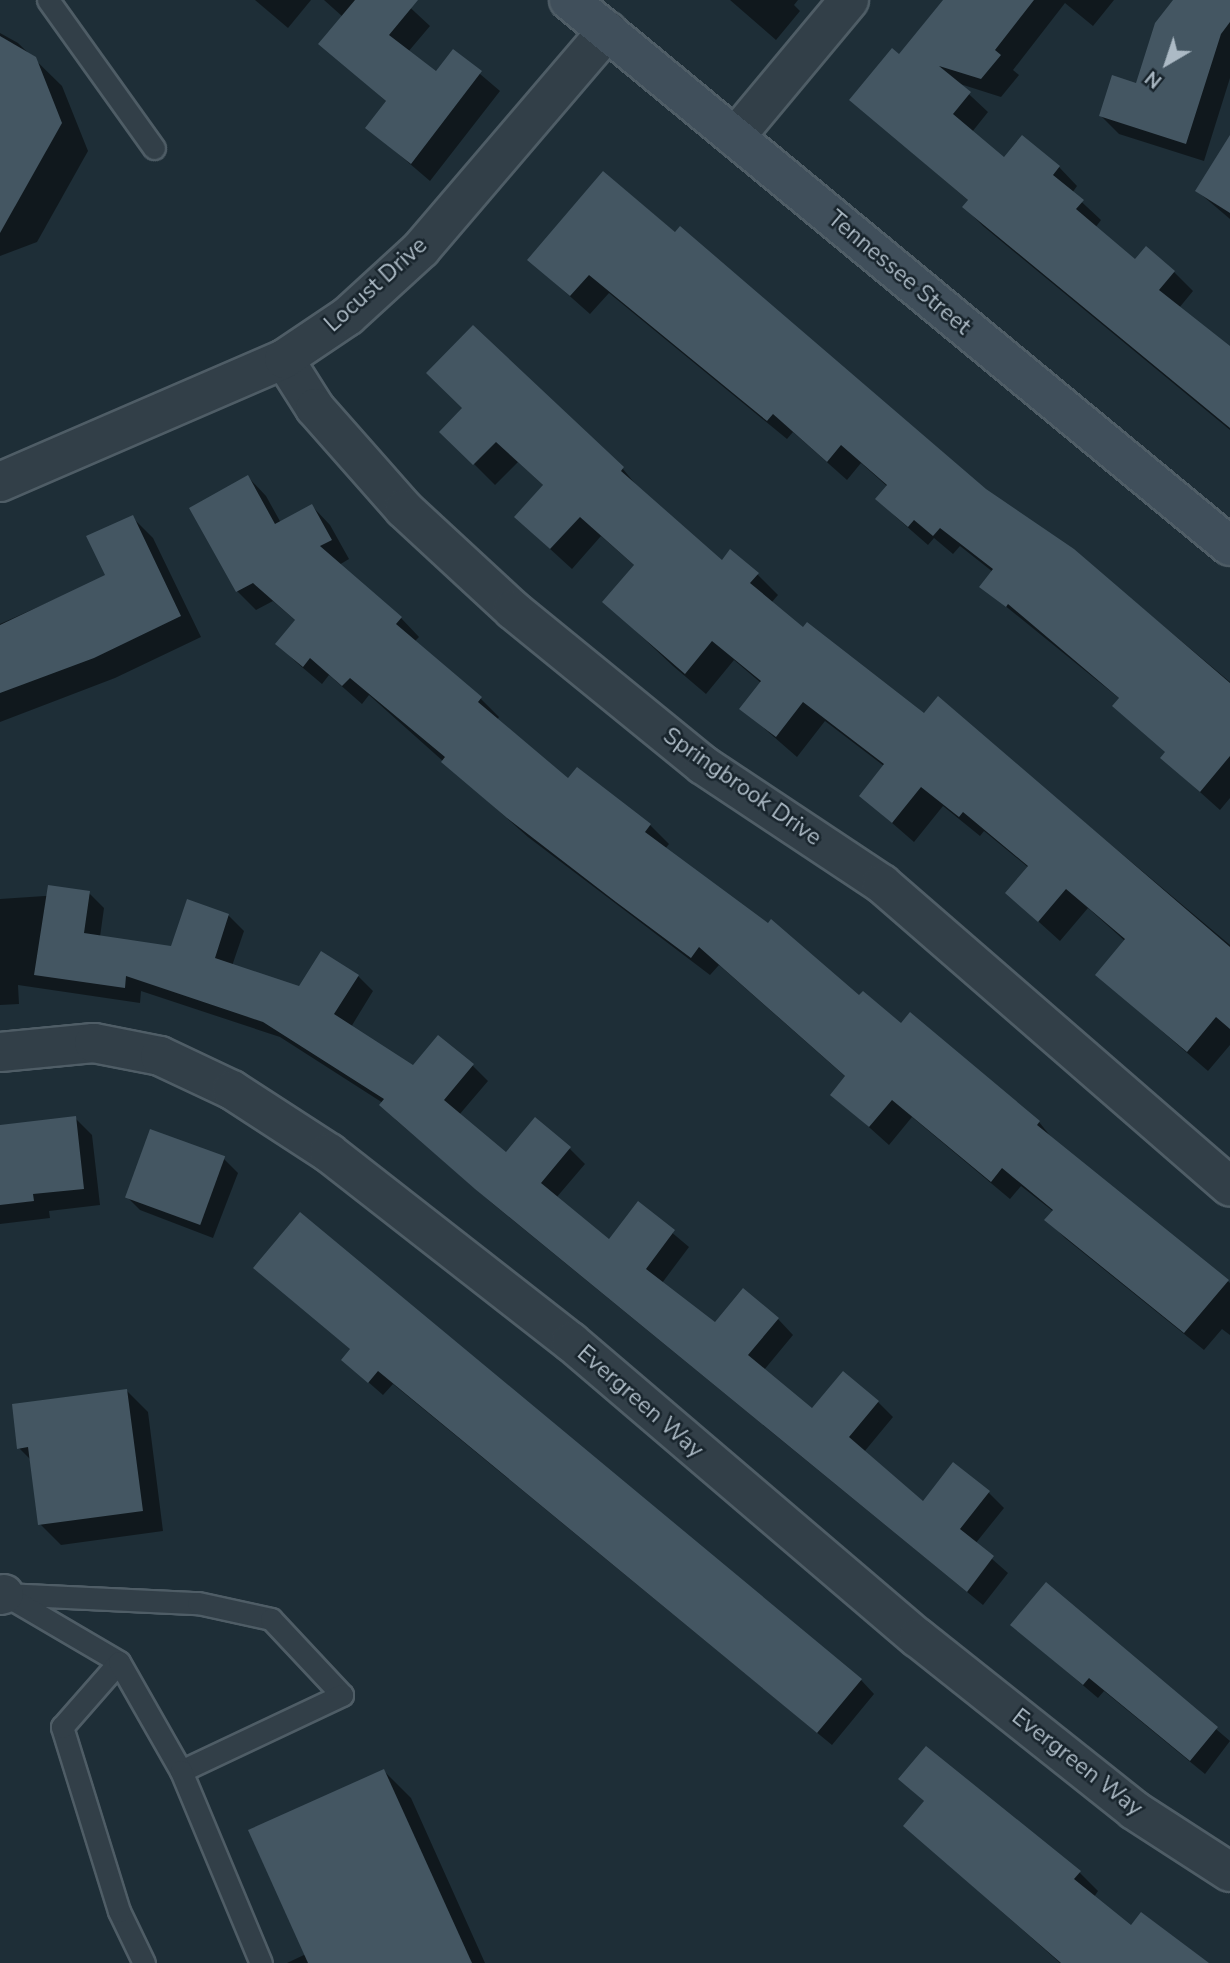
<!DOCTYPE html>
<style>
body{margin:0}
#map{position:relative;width:1230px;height:1963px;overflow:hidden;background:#1e2e37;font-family:"Nunito Sans",sans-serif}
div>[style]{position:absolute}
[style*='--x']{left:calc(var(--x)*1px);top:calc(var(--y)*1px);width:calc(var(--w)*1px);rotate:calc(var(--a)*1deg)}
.shadow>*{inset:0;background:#0007}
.building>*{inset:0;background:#445662;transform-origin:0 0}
.roads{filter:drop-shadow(2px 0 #4f5d66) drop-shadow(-2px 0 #4f5d66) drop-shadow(0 2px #4f5d66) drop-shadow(0 -2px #4f5d66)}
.service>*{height:21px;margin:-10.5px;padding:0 10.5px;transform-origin:10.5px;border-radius:10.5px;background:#323f48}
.minor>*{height:38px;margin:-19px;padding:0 19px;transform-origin:19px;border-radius:19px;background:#323f48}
.secondary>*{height:38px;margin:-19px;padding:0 19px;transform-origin:19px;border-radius:19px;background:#404f5b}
span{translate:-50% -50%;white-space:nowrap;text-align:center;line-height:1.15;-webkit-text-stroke:5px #18242c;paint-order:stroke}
.street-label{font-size:23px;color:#acbac5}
.north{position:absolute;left:1132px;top:28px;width:70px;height:70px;-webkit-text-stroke:5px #18242c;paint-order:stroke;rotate:219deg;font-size:19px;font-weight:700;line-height:28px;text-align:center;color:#acbac5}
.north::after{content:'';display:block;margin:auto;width:24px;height:32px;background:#acbac5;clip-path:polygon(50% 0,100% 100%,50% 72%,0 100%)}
</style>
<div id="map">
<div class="shadow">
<div style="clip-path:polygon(255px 0,311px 0,288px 28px)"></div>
<div style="clip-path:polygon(324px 0,402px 0,430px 26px,408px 52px,436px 73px,453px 51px,500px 91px,430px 181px,368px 128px,387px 102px,321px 44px,343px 17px)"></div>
<div style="clip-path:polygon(730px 0,798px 0,794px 5px,800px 11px,776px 40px)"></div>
<div style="clip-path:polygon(946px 0,1114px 0,1093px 26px,1065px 3px,1013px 70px,1019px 75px,1001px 97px,957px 83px,988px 112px,972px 132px,1005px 159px,1059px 167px,1077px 186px,1072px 193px,1101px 220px,1095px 228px,1135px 262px,1174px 272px,1193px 291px,1179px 308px,1230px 349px,1230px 430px,983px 226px,964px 207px,969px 201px,851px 100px,899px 56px)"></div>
<div style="clip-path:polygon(1175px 0,1230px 0,1230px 78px,1204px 161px,1119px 134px,1101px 116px,1137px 85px)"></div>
<div style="clip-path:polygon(0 33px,18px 43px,62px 86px,88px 151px,37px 242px,0 256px)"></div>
<div style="clip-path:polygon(1230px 150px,1230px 219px,1197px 191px)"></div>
<div style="clip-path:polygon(604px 173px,985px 491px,1073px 550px,1230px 682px,1230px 798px,1220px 810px,1162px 758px,1166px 753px,1120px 699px,982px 587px,993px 572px,960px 546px,953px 554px,934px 538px,928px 545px,897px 518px,878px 499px,888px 487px,861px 463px,847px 480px,793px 432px,787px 439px,609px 293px,590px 314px,529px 260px)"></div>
<div style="clip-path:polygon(464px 409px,623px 469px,641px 491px,722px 562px,730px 552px,758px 575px,778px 595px,771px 603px,803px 629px,924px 716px,938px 699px,1230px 945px,1230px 1045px,1208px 1071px,1097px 975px,1125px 941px,1088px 908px,1060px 941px,1007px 893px,1029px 868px,984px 831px,980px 836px,943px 806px,914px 842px,861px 796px,884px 766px,825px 721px,797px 757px,742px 709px,761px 683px,734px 660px,706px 694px,673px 666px,604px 601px,635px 566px,601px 536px,572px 569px,537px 537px,544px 486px,518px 462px,495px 485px,442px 432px)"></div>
<div style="clip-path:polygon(248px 477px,266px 496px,281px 523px,312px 506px,330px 525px,349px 559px,339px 565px,401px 618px,419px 637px,414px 642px,480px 698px,499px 717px,497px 720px,568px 780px,650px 825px,669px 844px,665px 849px,859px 998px,901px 1025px,911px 1014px,1039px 1122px,1056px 1143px,1230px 1283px,1230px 1335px,1222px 1329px,1204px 1350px,1065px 1238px,1047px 1220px,1054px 1212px,1021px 1186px,1010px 1199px,912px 1117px,889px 1145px,833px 1095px,847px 1078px,719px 965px,710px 975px,528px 837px,369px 695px,362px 704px,329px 675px,322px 684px,296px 662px,277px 643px,296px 621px,273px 601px,256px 610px,237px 591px)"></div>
<div style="clip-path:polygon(132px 517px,153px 538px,201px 637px,115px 678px,0 722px,0 624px,107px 576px)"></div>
<div style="clip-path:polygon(89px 893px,104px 908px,100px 937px,172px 948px,228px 915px,244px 931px,232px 966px,299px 988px,358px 976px,373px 991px,351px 1027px,413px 1067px,473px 1066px,488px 1081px,459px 1115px,506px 1155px,535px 1120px,570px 1149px,585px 1164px,556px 1198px,609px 1242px,638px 1204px,689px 1247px,662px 1283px,715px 1324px,778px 1319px,793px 1335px,764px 1370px,812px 1410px,878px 1402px,893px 1417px,864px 1452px,923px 1503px,988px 1492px,1004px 1508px,975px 1544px,1008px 1573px,983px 1605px,493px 1204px,396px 1120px,383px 1103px,280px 1037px,141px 991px,140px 1003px,18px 985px,19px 1004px,0 1005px,0 899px)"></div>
<div style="clip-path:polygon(75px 1118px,92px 1135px,100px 1205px,49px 1211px,50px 1218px,0 1224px,0 1127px)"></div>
<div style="clip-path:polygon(224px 1159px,238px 1173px,213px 1238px,140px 1210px,126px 1196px)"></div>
<div style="clip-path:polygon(255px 1268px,861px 1680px,874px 1694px,832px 1745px,393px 1384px,383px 1395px,343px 1360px,352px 1350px)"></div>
<div style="clip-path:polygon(127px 1391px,148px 1412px,163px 1531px,61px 1545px,40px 1524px,32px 1461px,19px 1448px)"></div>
<div style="clip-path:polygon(1046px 1584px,1230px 1741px,1205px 1774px,1104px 1691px,1098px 1698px,1012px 1625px)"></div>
<div style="clip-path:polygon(384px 1771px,411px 1798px,485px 1963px,287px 1963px,306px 1954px)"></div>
<div style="clip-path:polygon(900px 1779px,1079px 1872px,1098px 1891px,1094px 1897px,1131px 1927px,1201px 1963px,1060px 1963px,905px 1826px,925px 1802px)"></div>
</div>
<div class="building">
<div style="clip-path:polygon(355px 0,418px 0,389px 35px,436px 71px,453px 49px,482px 71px,411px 164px,365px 128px,386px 101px,318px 44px)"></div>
<div style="clip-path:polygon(943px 0,1034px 0,995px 50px,1001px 55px,981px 79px,939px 66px,971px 92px,953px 114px,1004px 157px,1022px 135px,1060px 166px,1053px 175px,1084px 200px,1076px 209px,1135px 259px,1146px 246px,1175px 271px,1159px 290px,1230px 346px,1230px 428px,962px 207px,968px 200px,849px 100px,892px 48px,899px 54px)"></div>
<div style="clip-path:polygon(1173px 0,1230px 0,1230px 22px,1221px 34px,1186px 144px,1099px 116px,1112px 75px,1136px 83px,1155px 23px)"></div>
<div style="clip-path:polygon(0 36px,36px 57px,62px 123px,0 233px)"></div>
<div style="clip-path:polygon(1230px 135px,1230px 213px,1195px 191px)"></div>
<div style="clip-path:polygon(603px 171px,675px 232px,680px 226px,986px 489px,1074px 549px,1230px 683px,1230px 756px,1200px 792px,1160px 758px,1165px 752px,1112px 706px,1119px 698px,1008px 604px,1006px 607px,979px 587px,993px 569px,940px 528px,933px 536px,914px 520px,908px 527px,875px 499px,887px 485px,841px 445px,827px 462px,773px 414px,767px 421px,589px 275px,570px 296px,527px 260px)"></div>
<div style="clip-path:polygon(473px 325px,624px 467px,621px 471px,722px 560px,730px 549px,759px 573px,750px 583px,803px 627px,807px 622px,924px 713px,938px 696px,1230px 947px,1230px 1029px,1216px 1017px,1187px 1052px,1095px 975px,1125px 939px,1066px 889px,1038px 922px,1005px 893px,1028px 866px,963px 812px,959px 817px,921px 787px,892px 823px,859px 796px,884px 764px,803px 702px,776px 737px,739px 709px,761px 681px,712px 641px,685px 674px,602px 602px,634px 565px,580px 517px,550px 549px,514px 517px,543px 485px,496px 442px,473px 465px,439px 432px,462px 408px,426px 373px)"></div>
<div style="clip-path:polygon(248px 475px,275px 524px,312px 504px,332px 540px,320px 546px,402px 617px,396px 624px,482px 697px,478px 702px,568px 778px,577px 767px,651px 824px,645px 832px,768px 923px,771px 919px,859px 995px,863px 991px,901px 1023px,910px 1012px,1040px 1121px,1037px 1125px,1229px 1280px,1184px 1333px,1044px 1220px,1053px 1210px,1002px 1168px,991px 1182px,892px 1100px,869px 1127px,830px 1095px,845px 1076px,699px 947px,691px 958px,616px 902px,507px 818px,441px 762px,445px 757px,350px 678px,342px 686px,310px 658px,303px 667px,275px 644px,295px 620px,253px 583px,236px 592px,189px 508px)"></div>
<div style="clip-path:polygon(133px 515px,181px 616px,94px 658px,0 693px,0 625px,105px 575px,86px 536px)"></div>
<div style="clip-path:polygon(48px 885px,90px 891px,84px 933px,171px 946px,187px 899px,229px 914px,215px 958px,299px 986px,321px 951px,359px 975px,334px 1014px,413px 1065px,438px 1035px,474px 1064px,444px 1100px,506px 1152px,535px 1117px,571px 1147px,541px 1183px,609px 1239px,638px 1201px,675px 1230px,646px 1269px,715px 1322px,743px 1288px,779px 1318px,748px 1355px,812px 1408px,843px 1371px,879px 1401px,849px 1437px,923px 1501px,953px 1462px,990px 1491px,960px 1529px,994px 1556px,967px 1592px,475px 1189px,379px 1105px,384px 1099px,263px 1022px,126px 976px,125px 988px,34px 975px)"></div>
<div style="clip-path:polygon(76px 1116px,84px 1189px,33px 1194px,34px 1201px,0 1205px,0 1125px)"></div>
<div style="left:150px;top:1129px;width:80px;height:73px;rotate:20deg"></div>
<div style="clip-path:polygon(300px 1212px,862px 1679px,817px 1733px,378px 1371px,368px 1383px,341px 1360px,350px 1349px,253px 1268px)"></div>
<div style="clip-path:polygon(127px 1389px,143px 1511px,38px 1525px,28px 1447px,17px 1449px,12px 1404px)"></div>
<div style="clip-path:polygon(1046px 1582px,1218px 1727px,1190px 1761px,1089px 1678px,1083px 1685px,1010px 1625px)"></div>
<div style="clip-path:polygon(926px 1746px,1081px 1871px,1074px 1879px,1131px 1925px,1141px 1912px,1209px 1963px,1061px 1963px,903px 1826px,924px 1801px,898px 1779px)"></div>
<div style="clip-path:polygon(384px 1769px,472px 1963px,308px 1963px,248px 1830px)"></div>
</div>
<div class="roads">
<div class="service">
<div style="--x:48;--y:0;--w:182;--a:54.4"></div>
<div style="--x:4;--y:1594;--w:194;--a:2.7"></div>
<div style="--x:198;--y:1603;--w:75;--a:12.4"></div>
<div style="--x:271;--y:1619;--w:104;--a:46.9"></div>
<div style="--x:342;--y:1695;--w:178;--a:154.7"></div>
<div style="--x:5;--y:1595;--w:132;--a:30.4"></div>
<div style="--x:144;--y:1963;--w:58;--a:-115.7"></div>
<div style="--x:119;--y:1911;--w:193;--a:-107.2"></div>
<div style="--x:62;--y:1727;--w:86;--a:-48.8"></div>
<div style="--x:119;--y:1662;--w:125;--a:60.4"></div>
<div style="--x:181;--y:1771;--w:208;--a:67.4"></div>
</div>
<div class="minor">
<div style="--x:735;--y:137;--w:178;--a:-50.2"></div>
<div style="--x:284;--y:359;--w:58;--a:57.7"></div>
<div style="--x:315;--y:408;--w:135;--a:48.6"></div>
<div style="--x:404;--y:509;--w:149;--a:42.8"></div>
<div style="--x:513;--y:610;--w:245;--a:39.2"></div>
<div style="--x:703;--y:765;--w:215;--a:33.6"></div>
<div style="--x:882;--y:884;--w:461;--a:41"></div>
<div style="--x:0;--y:482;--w:309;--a:-23.4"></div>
<div style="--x:284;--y:359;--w:77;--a:-33.9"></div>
<div style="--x:348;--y:316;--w:99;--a:-42.5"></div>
<div style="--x:421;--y:249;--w:287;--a:-49.5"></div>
<div style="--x:0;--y:1052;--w:94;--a:-5.5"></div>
<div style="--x:94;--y:1043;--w:67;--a:11.1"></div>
<div style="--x:160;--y:1056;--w:80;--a:25.3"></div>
<div style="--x:232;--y:1090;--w:116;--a:33"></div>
<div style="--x:329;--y:1153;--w:307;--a:38"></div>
<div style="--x:571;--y:1342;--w:456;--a:40.5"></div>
<div style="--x:918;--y:1638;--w:276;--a:38.5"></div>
<div style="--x:1134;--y:1810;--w:114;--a:32.9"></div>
<div style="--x:0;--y:1595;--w:4;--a:-14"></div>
</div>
<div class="secondary">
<div style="--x:569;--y:0;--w:857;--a:39.56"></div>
</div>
</div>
<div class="street-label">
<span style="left:899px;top:273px;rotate:40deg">Tennessee Street</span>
<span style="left:376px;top:285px;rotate:-42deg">Locust Drive</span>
<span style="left:742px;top:787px;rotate:35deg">Springbrook Drive</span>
<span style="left:640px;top:1402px;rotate:41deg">Evergreen Way</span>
<span style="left:1077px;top:1763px;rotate:38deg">Evergreen Way</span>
</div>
<div class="north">N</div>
</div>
